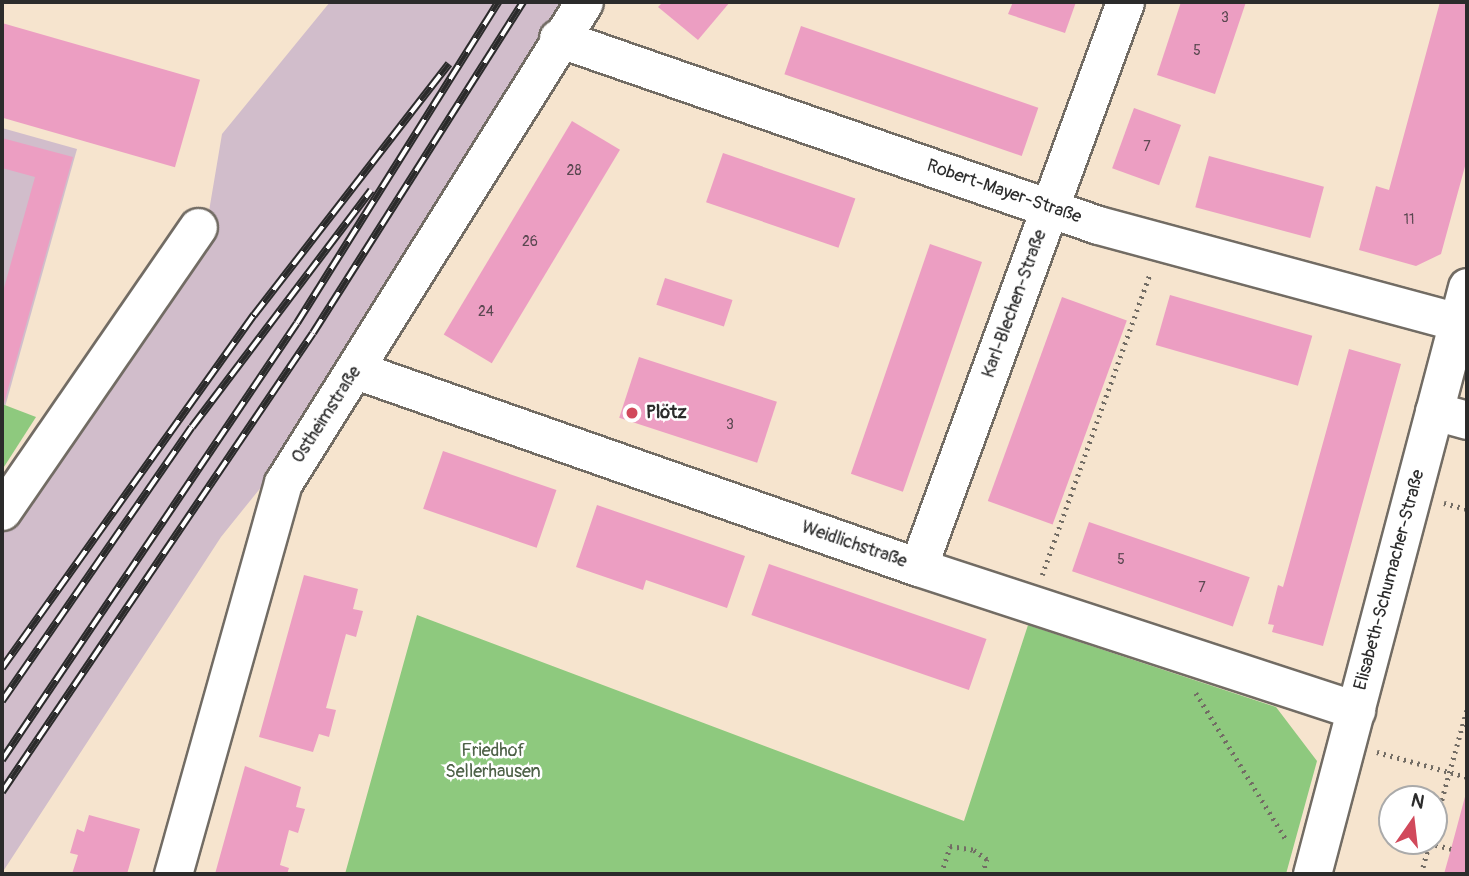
<!DOCTYPE html>
<meta charset="utf-8">
<style>
body{margin:0}
#map{position:relative;width:1469px;height:876px;overflow:hidden;background:#f6e4ce;font-family:Pangolin,sans-serif}
div>[style]{position:absolute}
[style*='--x']{left:calc(var(--x)*1px);top:calc(var(--y)*1px);width:calc(var(--w)*1px);rotate:calc(var(--a)*1deg)}
.industrial>*{inset:0;background:#d1bdcb}
.green>*{inset:0;background:#8ec97e}
.building>*{inset:0;background:#ec9ec2;transform-origin:0 0}
.path>*{height:4.5px;margin-top:-2.25px;transform-origin:0;background:repeating-linear-gradient(90deg,#726c64 0 2px,transparent 0 7px)}
.roads{filter:drop-shadow(2px 0 #726c64) drop-shadow(-2px 0 #726c64) drop-shadow(0 2px #726c64) drop-shadow(0 -2px #726c64)}
.minor>*{height:37px;margin:-18.5px;padding:0 18.5px;transform-origin:18.5px;border-radius:18.5px;background:#fff}
.rail>*{height:8px;margin-top:-4px;transform-origin:0;background:repeating-linear-gradient(90deg,#fff 0 16px,#2b2b2b 0 32px);box-sizing:border-box;border-block:2px solid #2b2b2b}
.dots>*{width:19px;height:19px;translate:-50% -50%;box-sizing:border-box;border:4px solid #fff;border-radius:50%}
span{translate:-50% -50%;white-space:nowrap;text-align:center;line-height:1.15;-webkit-text-stroke:5px #fff;paint-order:stroke}
.number-label{font-size:14px;color:#5b4851}
.number-label span{-webkit-text-stroke-width:0}
.street-label{font-size:18px;color:#2b2b2b}
.poi-label{font-size:18px;color:#2b2b2b;font-weight:700}
.left{translate:0 -50%;text-align:left}
.park-label{font-size:18px;color:#4e6248}
.frame{position:absolute;inset:0;border:4px solid #2b2b2b;pointer-events:none}
.north{position:absolute;left:1378px;top:785px;width:70px;height:70px;box-sizing:border-box;background:#fff;border:2px solid #aaa;border-radius:50%;rotate:14deg;font-size:19px;font-weight:700;line-height:28px;text-align:center;color:#2b2b2b}
.north::after{content:'';display:block;margin:auto;width:24px;height:32px;background:#d1495b;clip-path:polygon(50% 0,100% 100%,50% 72%,0 100%)}
</style>
<div id="map">
<div class="industrial">
<div style="clip-path:polygon(330px 2px,565px 2px,270px 476px,221px 537px,2px 873px,2px 526px,206px 229px,222px 134px)"></div>
<div style="clip-path:polygon(2px 128px,77px 149px,5px 407px,2px 405px)"></div>
</div>
<div class="green">
<div style="clip-path:polygon(2px 404px,36px 417px,2px 470px)"></div>
<div style="clip-path:polygon(417px 615px,964px 821px,1028px 625px,1276px 707px,1317px 761px,1286px 874px,345px 874px)"></div>
</div>
<div class="building">
<div style="clip-path:polygon(663px 2px,730px 2px,698px 40px,658px 7px)"></div>
<div style="clip-path:polygon(1013px 2px,1076px 2px,1065px 33px,1008px 14px)"></div>
<div style="clip-path:polygon(1181px 2px,1246px 2px,1215px 94px,1157px 75px)"></div>
<div style="clip-path:polygon(1440px 2px,1467px 2px,1467px 159px,1441px 254px,1416px 266px,1359px 250px,1376px 186px,1389px 190px)"></div>
<div style="left:2px;top:23px;width:206px;height:91px;rotate:16deg"></div>
<div style="left:801px;top:26px;width:251px;height:51px;rotate:19deg"></div>
<div style="left:1134px;top:108px;width:50px;height:64px;rotate:20deg"></div>
<div style="left:572px;top:121px;width:56px;height:249px;rotate:31deg"></div>
<div style="clip-path:polygon(2px 138px,73px 157px,3px 407px,2px 295px,35px 177px,2px 168px)"></div>
<div style="left:723px;top:153px;width:140px;height:52px;rotate:19deg"></div>
<div style="left:1209px;top:156px;width:119px;height:53px;rotate:15deg"></div>
<div style="left:930px;top:244px;width:55px;height:243px;rotate:19deg"></div>
<div style="left:665px;top:278px;width:71px;height:28px;rotate:18deg"></div>
<div style="left:1170px;top:295px;width:148px;height:52px;rotate:16deg"></div>
<div style="left:1062px;top:297px;width:69px;height:217px;rotate:20deg"></div>
<div style="clip-path:polygon(1349px 349px,1401px 364px,1323px 646px,1272px 632px,1274px 625px,1268px 624px,1278px 585px,1283px 587px)"></div>
<div style="left:639px;top:357px;width:145px;height:64px;rotate:18deg"></div>
<div style="left:443px;top:451px;width:120px;height:61px;rotate:19deg"></div>
<div style="clip-path:polygon(597px 505px,745px 556px,727px 608px,646px 580px,643px 590px,576px 567px)"></div>
<div style="left:1089px;top:522px;width:170px;height:52px;rotate:19deg"></div>
<div style="left:769px;top:564px;width:230px;height:54px;rotate:19deg"></div>
<div style="clip-path:polygon(304px 575px,358px 589px,353px 609px,363px 611px,356px 637px,346px 634px,326px 708px,336px 710px,329px 737px,319px 734px,313px 752px,259px 737px)"></div>
<div style="clip-path:polygon(245px 766px,301px 787px,296px 807px,305px 809px,298px 833px,289px 830px,280px 865px,289px 868px,287px 874px,215px 874px)"></div>
<div style="clip-path:polygon(1466px 793px,1467px 874px,1444px 874px,1451px 849px)"></div>
<div style="clip-path:polygon(89px 815px,140px 829px,127px 874px,72px 874px,78px 855px,70px 853px,77px 829px,84px 832px)"></div>
</div>
<div class="path">
<div style="--x:1444;--y:503;--w:24;--a:15"></div>
<div style="--x:1042;--y:575;--w:321;--a:-70.3"></div>
<div style="--x:1196;--y:693;--w:174;--a:58.4"></div>
<div style="--x:1377;--y:752;--w:93;--a:15.5"></div>
<div style="--x:1434;--y:827;--w:123;--a:-74.4"></div>
<div style="--x:1429;--y:843;--w:23;--a:15"></div>
<div style="--x:504;--y:874;--w:11;--a:0"></div>
<div style="--x:941;--y:874;--w:29;--a:-72"></div>
<div style="--x:950;--y:846;--w:24;--a:9"></div>
<div style="--x:974;--y:850;--w:16;--a:35"></div>
<div style="--x:987;--y:859;--w:16;--a:105"></div>
<div style="--x:1421;--y:874;--w:34;--a:-75"></div>
</div>
<div class="roads">
<div class="minor">
<div style="--x:558;--y:38;--w:571;--a:19.1"></div>
<div style="--x:1098;--y:225;--w:372;--a:15.1"></div>
<div style="--x:356;--y:370;--w:596;--a:19.32"></div>
<div style="--x:918;--y:567;--w:461;--a:18.1"></div>
<div style="--x:1434;--y:411;--w:34;--a:15"></div>
<div style="--x:2;--y:511;--w:345;--a:-55.4"></div>
<div style="--x:918;--y:567;--w:602;--a:-69.88"></div>
<div style="--x:173;--y:874;--w:406;--a:-74.3"></div>
<div style="--x:283;--y:483;--w:567;--a:-57.96"></div>
<div style="--x:1312;--y:874;--w:607;--a:-75.21"></div>
</div>
</div>
<div class="rail">
<div style="--x:2;--y:668;--w:434;--a:-54.5"></div>
<div style="--x:254;--y:315;--w:318;--a:-52.2"></div>
<div style="--x:2;--y:701;--w:333;--a:-55.3"></div>
<div style="--x:192;--y:427;--w:297;--a:-52.9"></div>
<div style="--x:2;--y:760;--w:527;--a:-55.98"></div>
<div style="--x:297;--y:323;--w:379;--a:-57.9"></div>
<div style="--x:2;--y:792;--w:554;--a:-55.88"></div>
<div style="--x:313;--y:333;--w:392;--a:-57.6"></div>
</div>
<div class="dots">
<div style="left:632px;top:413px;background:#d1495b"></div>
</div>
<div class="number-label">
<span style="left:1225px;top:18px">3</span>
<span style="left:1197px;top:51px">5</span>
<span style="left:1147px;top:147px">7</span>
<span style="left:574px;top:171px">28</span>
<span style="left:1409px;top:220px">11</span>
<span style="left:530px;top:242px">26</span>
<span style="left:486px;top:312px">24</span>
<span style="left:730px;top:425px">3</span>
<span style="left:1121px;top:560px">5</span>
<span style="left:1202px;top:588px">7</span>
</div>
<div class="street-label">
<span style="left:1004px;top:192px;rotate:19deg">Robert-Mayer-Straße</span>
<span style="left:1015px;top:304px;rotate:-70deg">Karl-Blechen-Straße</span>
<span style="left:327px;top:415px;rotate:-57deg">Ostheimstraße</span>
<span style="left:854px;top:545px;rotate:19deg">Weidlichstraße</span>
<span style="left:1390px;top:580px;rotate:-75deg">Elisabeth-Schumacher-Straße</span>
</div>
<div class="poi-label">
<span class="left" style="left:646px;top:413px">Plötz</span>
</div>
<div class="park-label">
<span style="left:493px;top:762px">Friedhof<br>Sellerhausen</span>
</div>
<div class="frame"></div>
<div class="north">N</div>
</div>
